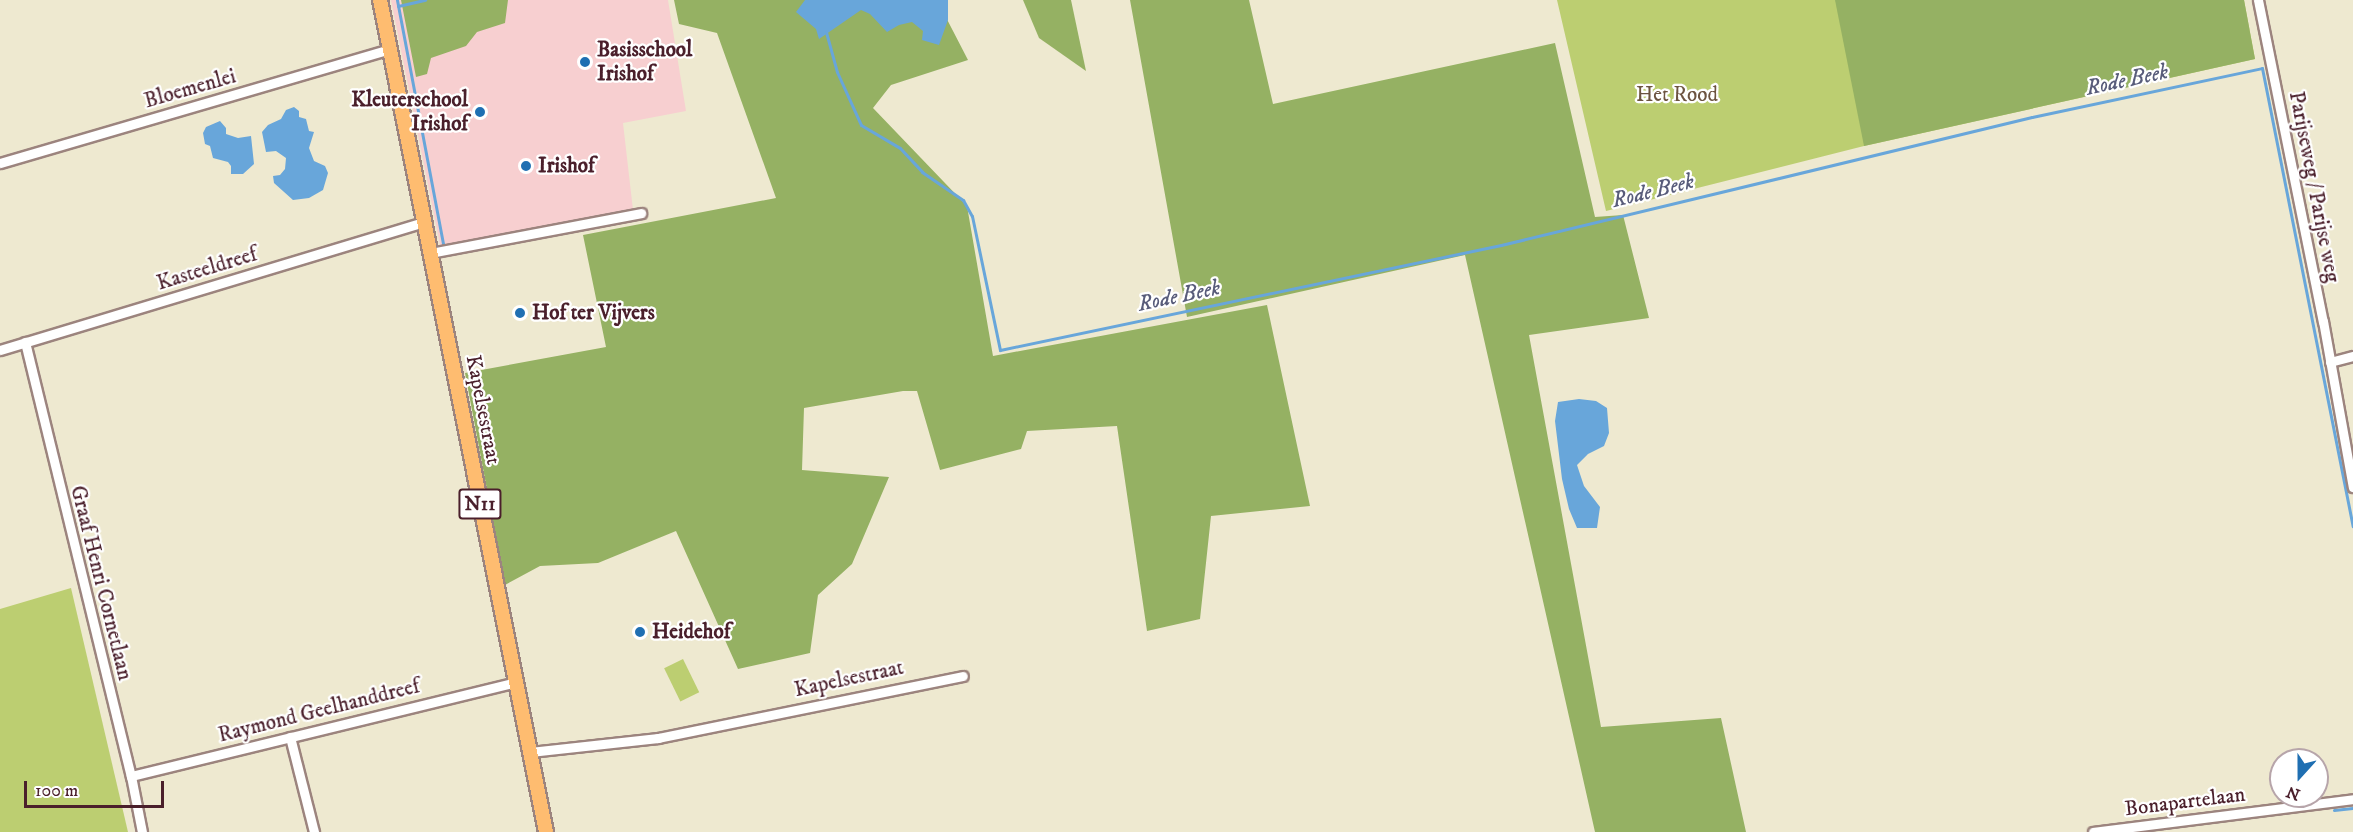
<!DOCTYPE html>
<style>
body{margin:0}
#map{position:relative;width:2353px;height:832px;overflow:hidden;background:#eee9d0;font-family:"IM FELL DW Pica",serif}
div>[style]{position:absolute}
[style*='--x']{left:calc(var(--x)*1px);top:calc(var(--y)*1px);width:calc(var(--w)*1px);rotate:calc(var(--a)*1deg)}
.built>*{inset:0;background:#f7cfd0}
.green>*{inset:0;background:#bcce71;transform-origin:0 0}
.forest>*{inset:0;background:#95b163}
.water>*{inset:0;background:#68a6da}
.stream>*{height:3px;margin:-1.5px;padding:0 1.5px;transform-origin:1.5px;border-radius:1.5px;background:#68a6da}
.roads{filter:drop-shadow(2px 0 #9c847e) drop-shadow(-2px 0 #9c847e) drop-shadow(0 2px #9c847e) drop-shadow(0 -2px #9c847e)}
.minor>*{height:9px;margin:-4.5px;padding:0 4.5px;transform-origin:4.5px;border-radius:4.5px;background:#fff}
.primary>*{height:14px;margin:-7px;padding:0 7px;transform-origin:7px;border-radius:7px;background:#febc70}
.dots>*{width:16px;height:16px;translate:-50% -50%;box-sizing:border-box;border:3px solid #fff;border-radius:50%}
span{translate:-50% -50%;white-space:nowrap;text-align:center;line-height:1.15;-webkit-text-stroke:4.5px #fff;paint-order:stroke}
.shield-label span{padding:2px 4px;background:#fff;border:2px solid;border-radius:4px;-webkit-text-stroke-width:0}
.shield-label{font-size:20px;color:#4a1f2b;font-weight:700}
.poi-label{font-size:21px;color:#4a1f2b;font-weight:700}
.left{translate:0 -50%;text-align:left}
.right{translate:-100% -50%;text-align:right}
.street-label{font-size:21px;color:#4a1f2b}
.park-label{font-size:21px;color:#6c5440}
.water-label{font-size:22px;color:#585c7a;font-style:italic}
.north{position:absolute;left:2269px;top:748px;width:60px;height:60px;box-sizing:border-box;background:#fff;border:2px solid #b7a5aa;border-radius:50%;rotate:201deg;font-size:16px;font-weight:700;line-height:24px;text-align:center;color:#4a1f2b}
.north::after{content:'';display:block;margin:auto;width:21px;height:27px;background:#1f6fb2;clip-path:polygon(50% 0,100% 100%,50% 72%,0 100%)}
.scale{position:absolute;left:24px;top:781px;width:140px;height:27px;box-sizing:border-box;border:3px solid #4a1f2b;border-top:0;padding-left:8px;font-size:18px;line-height:21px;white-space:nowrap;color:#4a1f2b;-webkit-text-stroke:4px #fff;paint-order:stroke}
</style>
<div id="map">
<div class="built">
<div style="clip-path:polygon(391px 0,668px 0,686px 111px,623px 123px,633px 210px,441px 250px)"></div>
</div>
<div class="green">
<div style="clip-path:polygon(1557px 0,2244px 0,2255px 59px,1864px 146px,1606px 211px)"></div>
<div style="clip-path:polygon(71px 588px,128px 832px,0 832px,0 609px)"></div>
<div style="left:683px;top:659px;width:37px;height:21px;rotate:64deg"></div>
</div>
<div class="forest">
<div style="clip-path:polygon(401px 0,508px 0,505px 23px,477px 32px,466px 46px,431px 58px,427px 74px,416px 77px)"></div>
<div style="clip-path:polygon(674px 0,937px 0,968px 60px,891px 85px,873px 108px,967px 206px,993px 356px,1267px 305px,1310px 506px,1211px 516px,1200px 619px,1147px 631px,1117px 426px,1027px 431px,1021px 449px,940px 470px,917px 391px,903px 391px,804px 408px,802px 470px,889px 477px,852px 564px,818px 595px,810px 653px,738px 669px,676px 531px,598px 563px,540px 566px,505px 585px,465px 373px,606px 347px,583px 235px,776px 198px,717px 33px,679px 24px)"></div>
<div style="clip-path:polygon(1023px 0,1071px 0,1086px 71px,1039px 38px)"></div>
<div style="clip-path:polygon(1130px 0,1249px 0,1273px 104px,1555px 43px,1595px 217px,1623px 215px,1649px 318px,1529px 335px,1601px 727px,1721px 718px,1746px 832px,1595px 832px,1465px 255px,1187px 317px)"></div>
<div style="clip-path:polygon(1835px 0,2244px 0,2255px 59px,1864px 146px)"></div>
</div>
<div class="water">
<div style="clip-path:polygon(805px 0,948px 0,948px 20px,939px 45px,922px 40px,923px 31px,912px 22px,899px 25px,887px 32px,870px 14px,861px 10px,819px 39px,816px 29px,796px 12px)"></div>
<div style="clip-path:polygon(294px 107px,299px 111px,299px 117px,306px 119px,309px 131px,314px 132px,309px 148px,314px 161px,325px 166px,328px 173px,323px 190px,309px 198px,293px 200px,274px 183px,273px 176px,280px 175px,285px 169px,286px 158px,276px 151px,266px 152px,262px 132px,268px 125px,281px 119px,286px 110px)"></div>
<div style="clip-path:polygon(220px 121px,226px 128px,226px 134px,238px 138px,251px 136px,254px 164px,243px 174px,231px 174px,231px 166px,228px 162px,213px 158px,210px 146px,205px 144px,203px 133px,206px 127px)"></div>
<div style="clip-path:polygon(1579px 399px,1596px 401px,1607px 408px,1609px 433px,1604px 446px,1588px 454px,1577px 465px,1584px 486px,1600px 507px,1597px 528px,1577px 528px,1569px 509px,1562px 479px,1555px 421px,1558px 402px)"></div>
</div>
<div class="stream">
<div style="--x:397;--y:0;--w:248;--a:79.3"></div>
<div style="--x:398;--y:6;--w:28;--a:-13"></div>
<div style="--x:826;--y:32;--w:41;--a:74.6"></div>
<div style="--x:837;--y:72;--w:58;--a:65.6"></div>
<div style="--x:861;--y:125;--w:45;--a:30.5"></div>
<div style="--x:900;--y:148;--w:33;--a:47"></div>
<div style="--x:922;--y:172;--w:50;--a:34.3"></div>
<div style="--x:963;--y:200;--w:18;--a:61"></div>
<div style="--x:972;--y:216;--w:137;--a:78.2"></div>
<div style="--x:1000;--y:350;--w:512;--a:-11.84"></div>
<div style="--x:1501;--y:245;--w:546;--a:-13.55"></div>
<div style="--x:2032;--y:117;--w:235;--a:-12"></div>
<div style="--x:2262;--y:68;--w:467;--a:78.8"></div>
<div style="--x:2334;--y:810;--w:19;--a:-6"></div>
</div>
<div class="roads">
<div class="minor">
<div style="--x:2258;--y:0;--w:328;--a:78.6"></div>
<div style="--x:2323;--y:321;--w:169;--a:79.8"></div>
<div style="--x:0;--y:163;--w:405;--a:-16.3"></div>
<div style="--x:430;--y:253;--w:215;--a:-10.7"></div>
<div style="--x:25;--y:342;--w:447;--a:76.3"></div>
<div style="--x:131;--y:776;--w:57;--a:78.9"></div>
<div style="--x:0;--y:350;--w:443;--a:-16.8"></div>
<div style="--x:2330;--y:362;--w:24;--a:-15"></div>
<div style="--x:290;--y:737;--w:98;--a:75.8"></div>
<div style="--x:530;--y:752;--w:129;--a:-6.2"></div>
<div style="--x:658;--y:738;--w:311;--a:-11.5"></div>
<div style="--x:131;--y:776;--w:396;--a:-13.7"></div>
<div style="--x:2093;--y:832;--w:262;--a:-7.2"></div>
</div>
<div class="primary">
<div style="--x:380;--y:0;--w:848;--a:78.72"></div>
</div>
</div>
<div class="dots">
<div style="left:585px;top:62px;background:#1f6fb2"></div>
<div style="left:480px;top:112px;background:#1f6fb2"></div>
<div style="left:526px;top:166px;background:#1f6fb2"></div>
<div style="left:520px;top:313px;background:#1f6fb2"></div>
<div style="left:640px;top:632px;background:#1f6fb2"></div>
</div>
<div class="shield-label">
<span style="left:480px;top:504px">N11</span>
</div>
<div class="poi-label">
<span class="left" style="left:597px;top:62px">Basisschool<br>Irishof</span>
<span class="right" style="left:468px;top:112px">Kleuterschool<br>Irishof</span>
<span class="left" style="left:538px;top:166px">Irishof</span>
<span class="left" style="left:532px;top:313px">Hof ter Vijvers</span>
<span class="left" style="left:652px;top:632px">Heidehof</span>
</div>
<div class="street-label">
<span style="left:190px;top:89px;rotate:-16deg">Bloemenlei</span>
<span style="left:2314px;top:187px;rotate:79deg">Parijseweg / Parijse weg</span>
<span style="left:207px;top:269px;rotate:-17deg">Kasteeldreef</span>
<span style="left:483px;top:410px;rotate:79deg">Kapelsestraat</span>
<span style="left:101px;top:583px;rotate:76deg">Graaf Henri Cornetlaan</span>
<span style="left:849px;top:679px;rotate:-12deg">Kapelsestraat</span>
<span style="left:319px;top:711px;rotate:-14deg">Raymond Geelhanddreef</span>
<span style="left:2185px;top:802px;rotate:-7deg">Bonapartelaan</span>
</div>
<div class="park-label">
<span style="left:1677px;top:95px">Het Rood</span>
</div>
<div class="water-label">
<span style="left:2127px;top:80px;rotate:-12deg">Rode Beek</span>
<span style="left:1653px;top:191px;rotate:-14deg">Rode Beek</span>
<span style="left:1179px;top:296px;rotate:-12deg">Rode Beek</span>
</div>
<div class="north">N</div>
<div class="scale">100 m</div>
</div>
